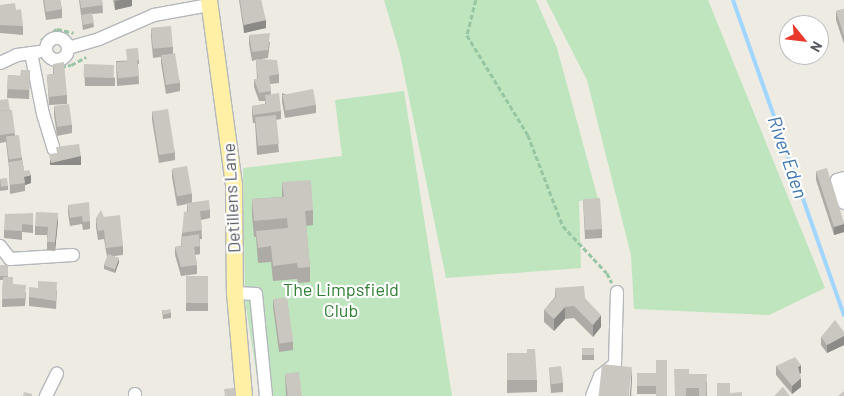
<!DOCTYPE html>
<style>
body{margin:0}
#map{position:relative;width:844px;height:396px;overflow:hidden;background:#edebe2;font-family:Barlow,sans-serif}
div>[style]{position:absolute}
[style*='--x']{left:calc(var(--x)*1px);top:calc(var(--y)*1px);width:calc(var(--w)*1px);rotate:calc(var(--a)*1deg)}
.green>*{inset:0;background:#bee5be}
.stream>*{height:4px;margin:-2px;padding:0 2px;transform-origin:2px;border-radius:2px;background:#a0d6ff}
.path>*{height:2.5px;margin-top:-1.25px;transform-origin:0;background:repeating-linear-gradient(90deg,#97c6a4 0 5px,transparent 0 7.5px)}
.roads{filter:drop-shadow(1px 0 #b4b8bc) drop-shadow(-1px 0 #b4b8bc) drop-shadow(0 1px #b4b8bc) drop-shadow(0 -1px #b4b8bc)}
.minor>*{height:12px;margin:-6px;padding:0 6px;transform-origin:6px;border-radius:6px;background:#fff}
.minor>.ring{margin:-6px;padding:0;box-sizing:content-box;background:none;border:12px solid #fff;border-radius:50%}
.major>*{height:16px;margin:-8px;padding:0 8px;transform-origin:8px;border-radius:8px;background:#fff0a5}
.wall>*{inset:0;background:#aeaba6;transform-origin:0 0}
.shaded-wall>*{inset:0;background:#8d8b87;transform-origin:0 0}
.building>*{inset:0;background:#cac7c1;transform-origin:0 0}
span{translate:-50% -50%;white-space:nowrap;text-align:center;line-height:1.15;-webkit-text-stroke:4.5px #fff;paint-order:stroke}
.street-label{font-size:18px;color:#5a5e63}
.park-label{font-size:18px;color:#338137}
.water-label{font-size:19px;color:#3d76b1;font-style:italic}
.north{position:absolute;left:779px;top:15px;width:50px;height:50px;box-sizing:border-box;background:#fff;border:1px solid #bdbfc1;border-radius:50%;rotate:119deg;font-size:14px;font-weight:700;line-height:20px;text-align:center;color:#5a5e63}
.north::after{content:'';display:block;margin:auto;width:18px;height:22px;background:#e9392c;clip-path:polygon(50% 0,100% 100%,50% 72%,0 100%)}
</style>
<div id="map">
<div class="green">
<div style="clip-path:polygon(384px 0,536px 0,557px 48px,598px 199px,579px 201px,581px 268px,446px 278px,400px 54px)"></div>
<div style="clip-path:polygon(546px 0,708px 0,825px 288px,769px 315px,634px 309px,631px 255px,587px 80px)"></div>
<div style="clip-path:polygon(404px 91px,452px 396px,260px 396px,245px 301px,243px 168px,342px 156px,335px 100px)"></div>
</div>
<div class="stream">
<div style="--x:733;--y:0;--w:334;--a:70.6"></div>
</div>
<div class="path">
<div style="--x:476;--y:0;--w:36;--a:104"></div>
<div style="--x:467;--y:35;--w:117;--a:58.6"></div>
<div style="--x:528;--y:135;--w:97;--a:69"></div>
<div style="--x:563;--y:226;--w:64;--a:46.9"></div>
<div style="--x:607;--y:273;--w:11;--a:63"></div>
<div style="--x:41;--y:40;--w:19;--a:-35"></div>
<div style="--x:57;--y:29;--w:17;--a:13"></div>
<div style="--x:61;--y:67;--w:10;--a:-11"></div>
<div style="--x:71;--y:65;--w:17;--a:-28"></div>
</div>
<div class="roads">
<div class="minor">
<div class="ring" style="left:46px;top:38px;width:10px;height:10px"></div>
<div style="--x:68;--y:48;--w:32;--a:-16"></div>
<div style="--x:99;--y:39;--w:60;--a:-23.6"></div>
<div style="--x:154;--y:15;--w:56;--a:-10.3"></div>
<div style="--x:31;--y:53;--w:62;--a:78.9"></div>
<div style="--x:43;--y:114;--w:37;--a:73"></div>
<div style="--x:0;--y:63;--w:19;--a:-25"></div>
<div style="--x:17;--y:55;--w:21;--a:-8"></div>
<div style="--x:844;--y:178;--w:7;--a:164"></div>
<div style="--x:837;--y:180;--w:24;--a:73"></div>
<div style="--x:0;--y:246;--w:16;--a:52"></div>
<div style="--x:10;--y:259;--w:63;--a:-3.6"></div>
<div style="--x:235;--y:293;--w:21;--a:3"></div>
<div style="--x:256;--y:294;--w:102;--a:84.4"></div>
<div style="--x:135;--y:394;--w:2;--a:90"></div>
<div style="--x:46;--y:396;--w:25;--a:-64"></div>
<div style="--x:592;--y:396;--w:22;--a:-68"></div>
<div style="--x:600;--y:376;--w:19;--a:-39"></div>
<div style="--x:615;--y:364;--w:72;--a:-88.4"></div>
</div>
<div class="major">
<div style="--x:209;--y:0;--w:187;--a:82.3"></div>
<div style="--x:234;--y:185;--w:108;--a:89.5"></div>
<div style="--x:235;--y:293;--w:103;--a:85"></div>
</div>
</div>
<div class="wall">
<div style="clip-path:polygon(43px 0,60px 0,62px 9px,62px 18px,46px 20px)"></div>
<div style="clip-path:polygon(79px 0,102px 0,103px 13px,92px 14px,94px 27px,83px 30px)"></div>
<div style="clip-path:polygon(113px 0,132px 0,132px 6px,115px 10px)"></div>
<div style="clip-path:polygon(239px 0,261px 0,266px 28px,244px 33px)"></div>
<div style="clip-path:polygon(0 5px,16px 10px,23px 26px,23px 35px,0 33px)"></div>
<div style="clip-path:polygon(844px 9px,844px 44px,836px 20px,836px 11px)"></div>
<div style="clip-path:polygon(151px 29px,173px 47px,173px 53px,180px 83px,180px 91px,166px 94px,161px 63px,161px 57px,153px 58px,151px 37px)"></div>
<div style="clip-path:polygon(249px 35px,270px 42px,268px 58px,262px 59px,279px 74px,279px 83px,270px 84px,271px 94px,281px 111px,281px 119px,276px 120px,279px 152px,257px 155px,255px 123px,253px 123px,252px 114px,252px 106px,265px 104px,265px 101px,259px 101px,254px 87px,254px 79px,257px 79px,256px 60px,252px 61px,249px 44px)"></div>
<div style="clip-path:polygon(139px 60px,139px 64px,138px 64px,139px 84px,117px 86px,116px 61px)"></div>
<div style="clip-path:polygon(53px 64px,67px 95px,67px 104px,49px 105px,47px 75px,53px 74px)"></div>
<div style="clip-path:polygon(84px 64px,115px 78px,115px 86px,85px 86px)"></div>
<div style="clip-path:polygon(30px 70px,29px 99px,7px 98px,8px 75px,20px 76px)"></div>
<div style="clip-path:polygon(282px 93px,316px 105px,316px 113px,285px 118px,282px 102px)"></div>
<div style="clip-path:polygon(0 100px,10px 110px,15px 135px,22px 158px,24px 171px,31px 183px,25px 185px,25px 191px,10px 194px,9px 168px,6px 142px,0 143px)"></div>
<div style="clip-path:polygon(54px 106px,72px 125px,72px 133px,57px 136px,54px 115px)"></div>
<div style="clip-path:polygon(152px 111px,175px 152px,175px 160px,159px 163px,152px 120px)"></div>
<div style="clip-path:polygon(172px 169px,192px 194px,192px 203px,210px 210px,210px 218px,201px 220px,202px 239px,200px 239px,200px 254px,195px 255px,197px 265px,197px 274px,181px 276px,175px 255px,175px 247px,181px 246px,182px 233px,187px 211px,187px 204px,177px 206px,172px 177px)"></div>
<div style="clip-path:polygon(816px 171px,844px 223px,844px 232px,834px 235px,816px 180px)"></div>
<div style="clip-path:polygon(0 179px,8px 186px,8px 190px,0 191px)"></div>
<div style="clip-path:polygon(282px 182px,313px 210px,313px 225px,306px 226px,310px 267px,310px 282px,298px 283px,297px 279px,273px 281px,271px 262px,258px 263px,256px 237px,254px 237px,252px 215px,252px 199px,282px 197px)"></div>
<div style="clip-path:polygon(583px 199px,602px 229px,602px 238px,585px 239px)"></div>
<div style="clip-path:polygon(68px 205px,90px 221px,90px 229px,83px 230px,82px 224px,70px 226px,68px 213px)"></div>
<div style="clip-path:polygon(104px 217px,123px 246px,123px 255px,114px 256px,119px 262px,115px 273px,104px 269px,104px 265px,107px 257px,104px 239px,98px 240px,96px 227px,96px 218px)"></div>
<div style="clip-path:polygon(33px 221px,33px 233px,22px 232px,22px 240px,4px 238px,4px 230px)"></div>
<div style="clip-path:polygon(58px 221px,55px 251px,47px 250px,47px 235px,35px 235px,35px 226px)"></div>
<div style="clip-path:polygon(0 265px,8px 265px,8px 277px,13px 284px,26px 293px,25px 306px,2px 307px,3px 280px,0 280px)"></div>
<div style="left:186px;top:276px;width:22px;height:35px"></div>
<div style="clip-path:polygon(555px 288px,585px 298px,601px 327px,593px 337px,574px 318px,565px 319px,554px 331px,544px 322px,544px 310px,555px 297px)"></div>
<div style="clip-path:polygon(57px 290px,56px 309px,29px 306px,29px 297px)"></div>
<div style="clip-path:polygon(273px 299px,293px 342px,293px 350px,279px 352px,273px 307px)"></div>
<div style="clip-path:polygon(162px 310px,171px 313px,171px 318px,163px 319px)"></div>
<div style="clip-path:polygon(844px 332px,844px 345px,827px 353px,821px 345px,821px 337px)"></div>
<div style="left:594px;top:348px;width:12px;height:12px;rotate:90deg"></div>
<div style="clip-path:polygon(507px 353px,537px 380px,537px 392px,507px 393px)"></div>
<div style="clip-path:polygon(776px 366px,801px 373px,800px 374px,801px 387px,792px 394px,776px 375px)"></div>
<div style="clip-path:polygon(549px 367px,563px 383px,563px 392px,551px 393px)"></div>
<div style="left:637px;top:373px;width:19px;height:21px"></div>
<div style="clip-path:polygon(285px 374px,302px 396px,286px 396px)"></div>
<div style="clip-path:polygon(689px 374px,707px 382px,707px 396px,675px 396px)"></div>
</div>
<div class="shaded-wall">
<div style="clip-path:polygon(121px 0,132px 0,132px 6px,115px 10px,115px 1px)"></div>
<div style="clip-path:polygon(266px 20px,266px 28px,244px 33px,244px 25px)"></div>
<div style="left:81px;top:156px;width:9px;height:31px;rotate:90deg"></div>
<div style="clip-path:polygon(31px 175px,31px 183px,25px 185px,24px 177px)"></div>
<div style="clip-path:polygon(58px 213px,58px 221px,55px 251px,55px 242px)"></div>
<div style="clip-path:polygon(844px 224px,844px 232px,834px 235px,834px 227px)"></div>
<div style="clip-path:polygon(119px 258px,119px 262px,115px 273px,115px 269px)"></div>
<div style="clip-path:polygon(565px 307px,565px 319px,554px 331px,554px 319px)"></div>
<div style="clip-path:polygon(601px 315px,601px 327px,593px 337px,593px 325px)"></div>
<div style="clip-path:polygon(844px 336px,844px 345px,827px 353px,827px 345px)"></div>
<div style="clip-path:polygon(801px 365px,801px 373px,798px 376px,798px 367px)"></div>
<div style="clip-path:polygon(632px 367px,632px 379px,631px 396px,630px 396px)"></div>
<div style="clip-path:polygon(801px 378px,801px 387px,792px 394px,792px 386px)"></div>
</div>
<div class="building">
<div style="clip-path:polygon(44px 0,60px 0,62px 9px,46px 12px)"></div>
<div style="clip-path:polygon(80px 0,102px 0,103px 5px,81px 8px)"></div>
<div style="clip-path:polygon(240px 0,261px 0,266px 20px,244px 25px)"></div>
<div style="clip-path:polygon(15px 3px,16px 10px,21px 9px,23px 26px,0 25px,0 5px)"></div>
<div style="clip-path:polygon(844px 9px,844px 36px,836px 11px)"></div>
<div style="left:92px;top:13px;width:10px;height:11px;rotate:79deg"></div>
<div style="left:171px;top:26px;width:21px;height:20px;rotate:85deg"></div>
<div style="clip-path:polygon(270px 33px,268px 50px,252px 52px,249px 35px)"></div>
<div style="left:138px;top:48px;width:12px;height:12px;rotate:85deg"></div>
<div style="left:175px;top:53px;width:30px;height:14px;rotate:81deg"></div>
<div style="clip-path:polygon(256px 59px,277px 60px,279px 74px,269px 76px,271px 91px,259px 93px,254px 79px,258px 79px)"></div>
<div style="left:137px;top:60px;width:16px;height:21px;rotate:83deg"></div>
<div style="clip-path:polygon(64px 62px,67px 95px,49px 97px,47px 75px,54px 74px,53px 64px)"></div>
<div style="left:84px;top:64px;width:30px;height:13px;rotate:2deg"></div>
<div style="clip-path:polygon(21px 70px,30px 70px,29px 90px,7px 89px,8px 75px,20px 76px)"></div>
<div style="left:313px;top:89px;width:16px;height:31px;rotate:79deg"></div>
<div style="clip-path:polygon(279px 93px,281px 111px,253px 115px,252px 106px,266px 104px,265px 95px)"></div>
<div style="clip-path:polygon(8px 99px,10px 110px,0 111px,0 100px)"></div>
<div style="left:69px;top:104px;width:21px;height:15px;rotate:82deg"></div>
<div style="left:168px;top:109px;width:44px;height:16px;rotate:81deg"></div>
<div style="clip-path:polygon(12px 110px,15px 133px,0 135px,0 111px)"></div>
<div style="left:276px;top:115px;width:29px;height:21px;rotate:84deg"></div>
<div style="left:19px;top:135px;width:23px;height:13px;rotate:83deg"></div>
<div style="clip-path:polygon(79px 144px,81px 156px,51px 163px,49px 154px,57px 153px,56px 147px)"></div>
<div style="clip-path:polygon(22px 160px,24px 171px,29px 170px,31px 175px,24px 177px,25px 183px,10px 185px,9px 162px)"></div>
<div style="left:187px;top:166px;width:28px;height:15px;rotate:80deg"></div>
<div style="clip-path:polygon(827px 168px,844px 223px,844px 224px,834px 227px,816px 171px)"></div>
<div style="left:7px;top:178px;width:8px;height:7px;rotate:83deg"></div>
<div style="clip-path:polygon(311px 180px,313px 210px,305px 211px,310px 267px,298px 268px,297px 263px,273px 266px,271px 246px,258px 248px,256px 231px,288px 228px,287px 218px,254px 221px,252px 199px,284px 197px,282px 182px)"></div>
<div style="left:600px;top:198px;width:31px;height:17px;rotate:86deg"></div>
<div style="clip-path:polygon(209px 200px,210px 210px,200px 211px,202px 230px,182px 233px,184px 212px,188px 211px,187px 203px)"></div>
<div style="clip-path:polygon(89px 202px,90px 221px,83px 222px,82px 216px,70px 218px,68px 205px)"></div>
<div style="clip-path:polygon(101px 210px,104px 217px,120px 215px,123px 246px,106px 248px,104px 230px,98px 231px,96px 218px)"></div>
<div style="clip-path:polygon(36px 212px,58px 213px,55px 242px,47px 242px,48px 227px,35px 226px)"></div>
<div style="clip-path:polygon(33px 213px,33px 225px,22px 224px,22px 231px,4px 230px,5px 214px)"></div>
<div style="clip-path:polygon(199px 234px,200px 246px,194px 247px,197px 265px,181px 267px,175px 247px,182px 246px,181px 237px)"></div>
<div style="left:108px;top:254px;width:12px;height:12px;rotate:20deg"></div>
<div style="left:0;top:265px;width:8px;height:11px"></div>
<div style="left:186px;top:276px;width:22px;height:27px"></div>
<div style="clip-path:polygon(3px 277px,13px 277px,13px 284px,26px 285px,25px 298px,2px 299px)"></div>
<div style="clip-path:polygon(38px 281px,57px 282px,56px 301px,29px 297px,29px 287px,38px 288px)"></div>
<div style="clip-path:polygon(584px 286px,585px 298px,601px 315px,593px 325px,574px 306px,565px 307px,554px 319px,544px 310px,556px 297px,555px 288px)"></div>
<div style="left:287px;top:297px;width:45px;height:14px;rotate:82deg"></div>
<div style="left:170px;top:309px;width:4px;height:8px;rotate:76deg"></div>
<div style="clip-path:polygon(835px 320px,844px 332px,844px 336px,827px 345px,821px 337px)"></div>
<div style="left:594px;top:348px;width:7px;height:12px;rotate:90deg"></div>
<div style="clip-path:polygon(527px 349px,535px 349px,537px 380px,507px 380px,507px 353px,527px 353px)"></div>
<div style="clip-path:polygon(795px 357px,801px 365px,798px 367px,801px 378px,792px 386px,776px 366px)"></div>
<div style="clip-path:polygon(656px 360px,667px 360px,667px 396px,656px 396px,656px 386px,637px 386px,637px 373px,656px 373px)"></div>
<div style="left:602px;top:364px;width:30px;height:32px;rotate:6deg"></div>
<div style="left:561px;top:366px;width:17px;height:12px;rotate:83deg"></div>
<div style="clip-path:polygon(674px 369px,689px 369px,689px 374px,707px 374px,706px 396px,699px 396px,699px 388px,686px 388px,686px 396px,675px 396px)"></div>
<div style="left:299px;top:372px;width:24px;height:14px;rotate:83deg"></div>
<div style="clip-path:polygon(717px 383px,730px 383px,730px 393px,742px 392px,742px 396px,717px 396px)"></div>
<div style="clip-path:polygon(783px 387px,790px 396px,774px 396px)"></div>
<div style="clip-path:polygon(234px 388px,235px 396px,225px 396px,224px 389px)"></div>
<div style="clip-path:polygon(844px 391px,844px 396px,838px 396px)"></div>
<div style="clip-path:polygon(24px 392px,32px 394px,32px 396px,23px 396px)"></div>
</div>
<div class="street-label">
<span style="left:231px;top:198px;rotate:-93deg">Detillens Lane</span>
</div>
<div class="park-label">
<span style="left:341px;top:300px">The Limpsfield<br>Club</span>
</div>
<div class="water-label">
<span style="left:788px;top:157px;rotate:71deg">River Eden</span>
</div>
<div class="north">N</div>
</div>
